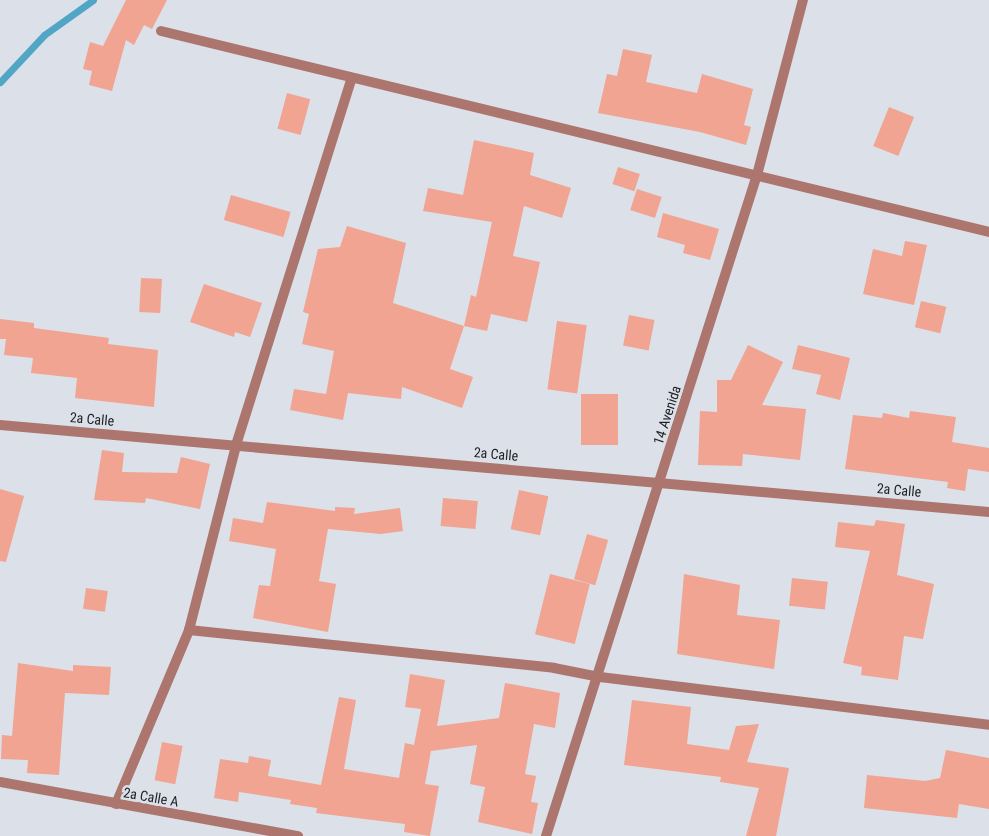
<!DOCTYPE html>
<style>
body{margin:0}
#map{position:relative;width:989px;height:836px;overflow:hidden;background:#dce0e9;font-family:"Roboto Condensed",sans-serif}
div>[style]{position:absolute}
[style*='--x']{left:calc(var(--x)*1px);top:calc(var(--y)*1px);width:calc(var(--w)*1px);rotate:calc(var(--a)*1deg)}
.stream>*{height:7px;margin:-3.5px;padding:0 3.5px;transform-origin:3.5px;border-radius:3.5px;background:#51a6c6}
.building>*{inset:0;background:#f0a491;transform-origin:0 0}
.minor>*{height:10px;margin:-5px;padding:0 5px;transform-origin:5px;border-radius:5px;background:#ac766e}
span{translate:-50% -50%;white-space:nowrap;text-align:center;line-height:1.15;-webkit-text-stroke:5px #dce0e9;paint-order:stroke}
.street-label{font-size:14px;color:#212226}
</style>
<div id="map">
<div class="stream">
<div style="--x:0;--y:82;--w:64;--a:-46.9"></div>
<div style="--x:44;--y:35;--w:60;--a:-35.5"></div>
</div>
<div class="building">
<div style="clip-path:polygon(126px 0,167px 0,152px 29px,144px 25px,134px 45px,126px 40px,112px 91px,89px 85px,92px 71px,83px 69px,90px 42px,103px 46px)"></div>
<div style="clip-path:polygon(623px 49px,652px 55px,646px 82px,697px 93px,702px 74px,753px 89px,744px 125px,751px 127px,746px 145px,700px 132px,598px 113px,607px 74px,617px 76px)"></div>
<div style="left:287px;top:93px;width:24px;height:37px;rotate:15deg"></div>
<div style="left:889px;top:107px;width:27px;height:42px;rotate:22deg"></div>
<div style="clip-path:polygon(474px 140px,534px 153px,530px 175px,571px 188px,562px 218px,524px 206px,513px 256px,540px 262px,527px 322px,491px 314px,487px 331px,464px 326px,471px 295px,476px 297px,492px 222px,423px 211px,428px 188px,463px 195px)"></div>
<div style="left:618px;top:167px;width:23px;height:18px;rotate:18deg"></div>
<div style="left:637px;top:189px;width:26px;height:22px;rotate:18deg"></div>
<div style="left:231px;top:195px;width:62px;height:26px;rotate:16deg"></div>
<div style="clip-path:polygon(663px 213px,719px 229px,710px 260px,683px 253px,685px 245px,657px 237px)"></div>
<div style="clip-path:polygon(347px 226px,406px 243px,393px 303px,464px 326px,450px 369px,473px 377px,462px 408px,402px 387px,401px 399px,348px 393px,343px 420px,290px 410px,294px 389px,326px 394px,334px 351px,302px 344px,309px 314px,303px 312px,318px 249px,340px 247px)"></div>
<div style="clip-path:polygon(905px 241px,927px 245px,914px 305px,863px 294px,873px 249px,902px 256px)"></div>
<div style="left:141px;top:278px;width:21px;height:34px;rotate:3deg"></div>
<div style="clip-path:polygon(204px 284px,262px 303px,250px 337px,235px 332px,234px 337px,190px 322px)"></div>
<div style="left:921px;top:301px;width:26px;height:27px;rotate:13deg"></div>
<div style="left:629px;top:315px;width:26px;height:31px;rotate:11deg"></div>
<div style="clip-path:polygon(0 319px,34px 323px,34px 328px,109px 338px,108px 344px,158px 350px,154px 407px,75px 398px,77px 378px,31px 373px,33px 358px,4px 355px,6px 339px,0 339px)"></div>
<div style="left:557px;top:321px;width:30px;height:69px;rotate:8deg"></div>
<div style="clip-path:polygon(748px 345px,783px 362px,762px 405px,806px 409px,800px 460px,743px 454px,742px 466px,698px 465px,700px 411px,717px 412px,717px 380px,731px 380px)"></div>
<div style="clip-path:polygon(798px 345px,850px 358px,840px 400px,816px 394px,821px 375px,792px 369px)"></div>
<div style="left:581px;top:394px;width:37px;height:51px"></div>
<div style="clip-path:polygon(910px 411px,956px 417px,952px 442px,989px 448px,989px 472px,968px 469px,965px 491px,947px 488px,948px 482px,845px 469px,853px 415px,882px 418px,883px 413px,909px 418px)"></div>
<div style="clip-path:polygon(102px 450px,124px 453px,122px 472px,177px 473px,181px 457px,210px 464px,200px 509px,146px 498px,145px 503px,94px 500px)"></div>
<div style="clip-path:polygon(0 489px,24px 496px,6px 562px,0 561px)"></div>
<div style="left:519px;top:490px;width:30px;height:40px;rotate:12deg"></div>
<div style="left:443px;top:498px;width:35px;height:28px;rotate:5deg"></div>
<div style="clip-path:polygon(267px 502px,335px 511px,335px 507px,355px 508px,354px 514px,400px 508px,403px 531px,381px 534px,328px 529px,319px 581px,336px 584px,328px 632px,253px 618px,259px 585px,270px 586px,276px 549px,229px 541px,233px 518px,263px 523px)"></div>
<div style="clip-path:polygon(876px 520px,905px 524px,897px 575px,934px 584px,923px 639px,904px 636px,898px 680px,861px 675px,862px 667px,843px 663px,870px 551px,835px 547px,838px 522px,874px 526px)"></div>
<div style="left:587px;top:534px;width:22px;height:47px;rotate:16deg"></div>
<div style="left:550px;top:574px;width:41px;height:62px;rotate:14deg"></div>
<div style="clip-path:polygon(684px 574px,740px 585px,737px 615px,780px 620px,774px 669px,677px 654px)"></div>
<div style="left:792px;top:578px;width:36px;height:28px;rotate:6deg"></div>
<div style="left:86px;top:588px;width:22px;height:21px;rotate:8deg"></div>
<div style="clip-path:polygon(18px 663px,73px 671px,73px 665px,111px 667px,109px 695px,65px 693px,59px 775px,27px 773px,28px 760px,1px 759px,2px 735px,12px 736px)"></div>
<div style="clip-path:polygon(410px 674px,445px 680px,437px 726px,499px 718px,505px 683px,560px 693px,555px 728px,534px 724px,525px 774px,536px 776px,531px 802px,538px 803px,532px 834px,478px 822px,485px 787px,470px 784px,477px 745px,431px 751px,425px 784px,439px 786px,430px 836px,404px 832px,405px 824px,316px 813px,317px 808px,290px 804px,291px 800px,239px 792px,238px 802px,214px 798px,220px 759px,248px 763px,249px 756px,271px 760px,268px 776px,321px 785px,339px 697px,356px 700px,344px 769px,399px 778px,405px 743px,414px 745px,421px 709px,405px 707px)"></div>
<div style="clip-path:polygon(632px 700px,691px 707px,687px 744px,729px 750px,736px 726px,759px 724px,747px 762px,789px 768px,776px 836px,746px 836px,759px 788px,720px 782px,721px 777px,624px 765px)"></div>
<div style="left:162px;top:742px;width:21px;height:39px;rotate:11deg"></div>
<div style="clip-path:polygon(946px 750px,989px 758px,989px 809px,959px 804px,957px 818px,864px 808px,867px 775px,925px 781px,940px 778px)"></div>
</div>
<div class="minor">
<div style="--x:161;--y:31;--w:852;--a:13.64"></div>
<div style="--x:0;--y:425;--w:993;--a:5.03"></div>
<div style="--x:189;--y:630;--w:367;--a:5.9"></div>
<div style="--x:554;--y:668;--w:47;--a:11.1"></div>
<div style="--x:600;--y:677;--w:392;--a:7"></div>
<div style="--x:0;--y:782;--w:303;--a:10.3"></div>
<div style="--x:116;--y:804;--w:189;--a:-67.2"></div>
<div style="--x:189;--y:630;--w:191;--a:-75.7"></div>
<div style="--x:236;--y:445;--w:383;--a:-72.5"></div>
<div style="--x:546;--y:836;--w:694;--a:-72.3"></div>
<div style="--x:757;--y:175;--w:181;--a:-75.3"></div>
</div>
<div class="street-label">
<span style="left:667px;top:415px;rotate:-72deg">14 Avenida</span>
<span style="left:92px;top:419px;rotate:5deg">2a Calle</span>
<span style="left:496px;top:454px;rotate:5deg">2a Calle</span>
<span style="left:899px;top:490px;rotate:5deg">2a Calle</span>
<span style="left:151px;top:797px;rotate:10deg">2a Calle A</span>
</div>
</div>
